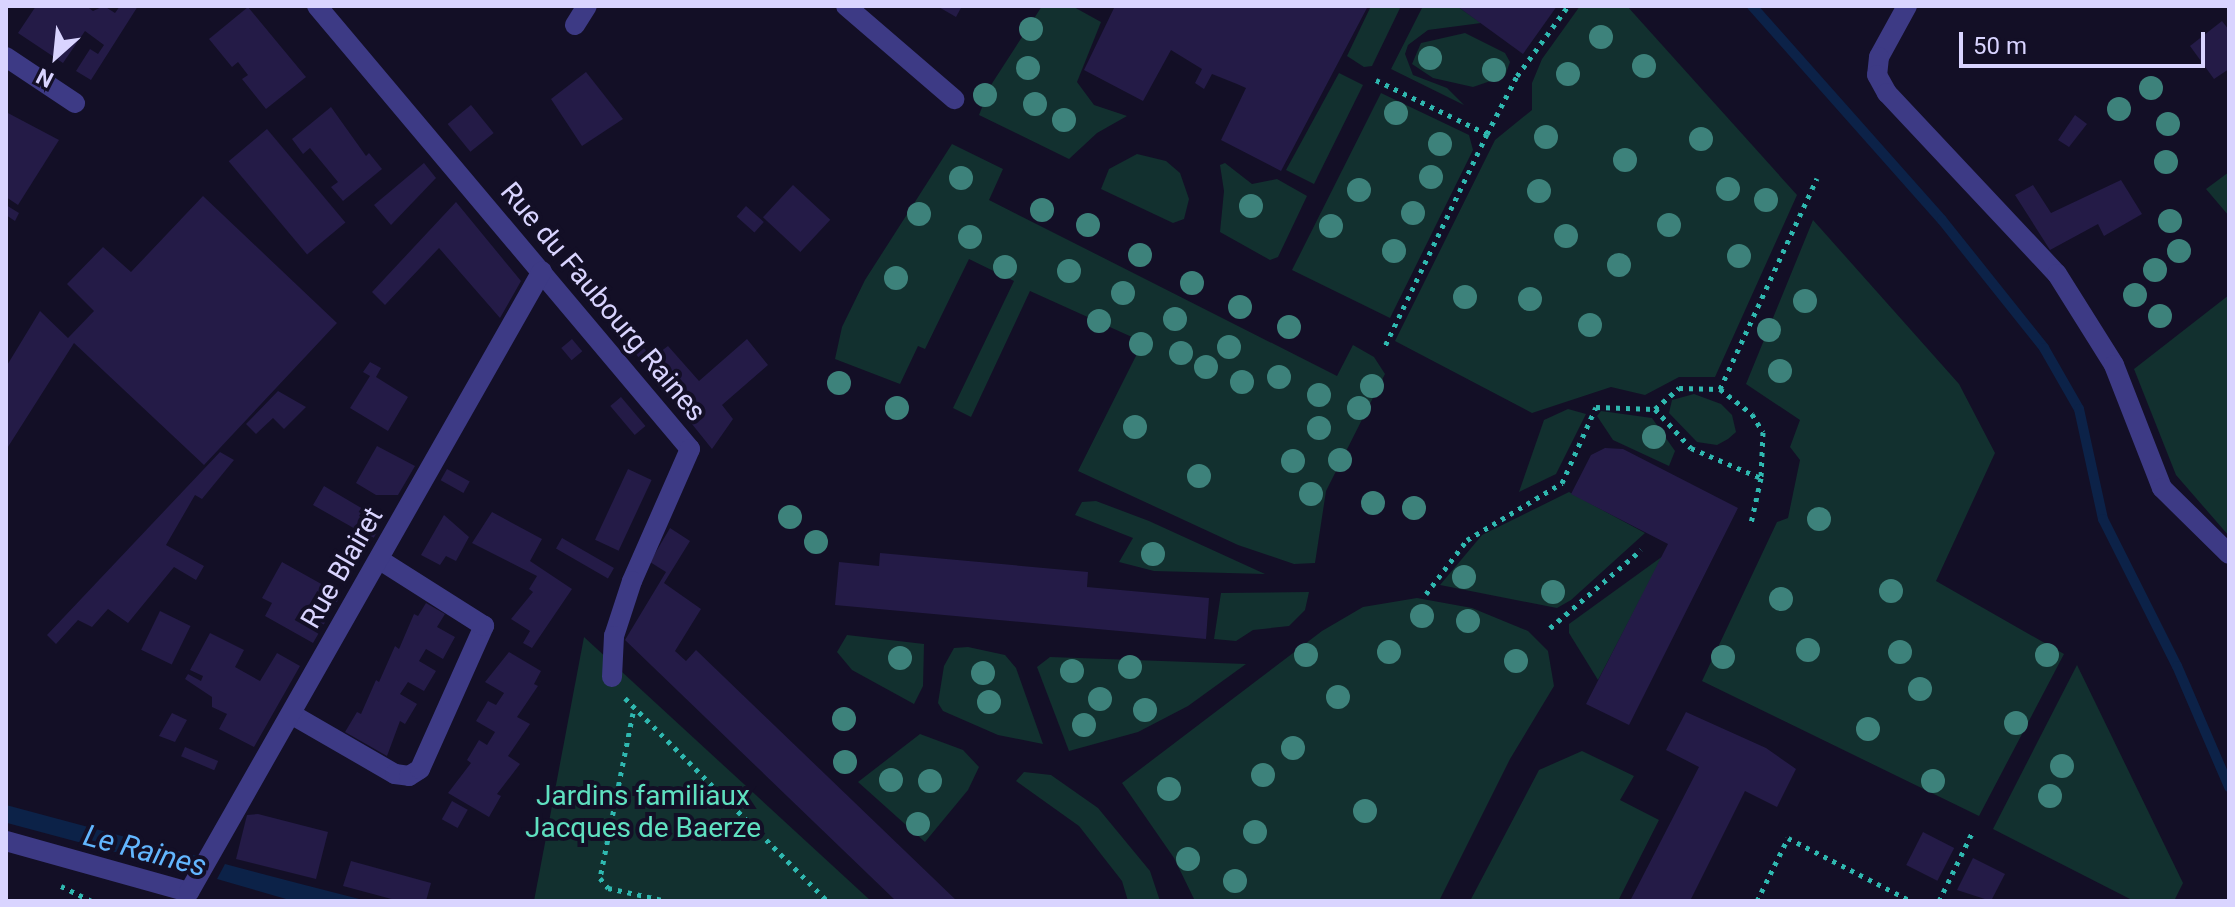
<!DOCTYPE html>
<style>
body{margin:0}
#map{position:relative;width:2235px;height:907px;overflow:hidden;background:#130f26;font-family:Roboto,sans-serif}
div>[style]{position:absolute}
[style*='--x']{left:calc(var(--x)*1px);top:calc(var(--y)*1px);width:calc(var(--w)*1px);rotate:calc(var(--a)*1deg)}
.green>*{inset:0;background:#12302f}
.water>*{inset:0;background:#0c2248;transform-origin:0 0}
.stream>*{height:10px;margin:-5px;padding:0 5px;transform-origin:5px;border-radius:5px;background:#0c2248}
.building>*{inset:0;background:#241b47;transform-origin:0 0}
.path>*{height:5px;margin-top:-2.5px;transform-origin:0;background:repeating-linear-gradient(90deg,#2fb8b0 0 4px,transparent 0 10px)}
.service>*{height:20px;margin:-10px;padding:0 10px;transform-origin:10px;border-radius:10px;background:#3d3a85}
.minor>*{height:20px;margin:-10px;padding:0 10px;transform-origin:10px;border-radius:10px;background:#3d3a85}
.trees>*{width:24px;height:24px;margin:-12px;border-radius:50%;background:#3d827b}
span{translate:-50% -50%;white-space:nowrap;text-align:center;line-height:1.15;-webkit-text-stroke:8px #130f26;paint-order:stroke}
.street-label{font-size:28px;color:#d9d4ff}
.park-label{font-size:28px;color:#5fe0c0}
.water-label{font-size:30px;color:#62b6ff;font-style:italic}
.frame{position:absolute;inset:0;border:8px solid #d9d4ff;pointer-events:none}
.north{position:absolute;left:16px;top:16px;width:80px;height:80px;-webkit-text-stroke:6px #130f26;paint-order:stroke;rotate:207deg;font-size:22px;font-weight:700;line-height:32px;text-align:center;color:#d9d4ff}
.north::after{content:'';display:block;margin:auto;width:28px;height:36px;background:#d9d4ff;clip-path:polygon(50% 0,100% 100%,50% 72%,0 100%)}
.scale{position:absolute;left:1959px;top:32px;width:246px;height:36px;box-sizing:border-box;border:4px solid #d9d4ff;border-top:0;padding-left:10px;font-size:24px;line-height:28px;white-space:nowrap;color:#d9d4ff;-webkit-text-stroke:6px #130f26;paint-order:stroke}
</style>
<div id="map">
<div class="green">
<div style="clip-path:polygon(1042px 6px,1072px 6px,1101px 22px,1077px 82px,1094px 105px,1127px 116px,1097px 133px,1069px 159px,979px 115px,991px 85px)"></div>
<div style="clip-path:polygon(1371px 6px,1401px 6px,1372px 66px,1364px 67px,1347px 56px)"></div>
<div style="clip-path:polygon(1423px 6px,1457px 6px,1481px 23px,1428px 30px,1408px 45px,1405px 54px,1413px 75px,1447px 88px,1464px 105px,1391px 69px)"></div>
<div style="clip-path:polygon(1580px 6px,1627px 6px,1797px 195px,1715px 377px,1679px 377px,1645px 395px,1611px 387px,1532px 413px,1395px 341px,1495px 140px,1532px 110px,1532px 83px,1542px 59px)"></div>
<div style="clip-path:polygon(1465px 33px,1505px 53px,1510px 62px,1505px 76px,1473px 87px,1433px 78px,1412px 64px,1421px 43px)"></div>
<div style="clip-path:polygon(1339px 73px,1363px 85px,1314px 184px,1286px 170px)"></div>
<div style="clip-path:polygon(1381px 93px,1469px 135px,1473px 150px,1390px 318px,1292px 270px)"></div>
<div style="clip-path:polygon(952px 144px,1003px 169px,989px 200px,1337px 376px,1353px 345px,1374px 357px,1385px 374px,1326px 491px,1315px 563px,1294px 564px,1238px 545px,1078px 471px,1143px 342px,1030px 291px,971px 417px,953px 408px,1014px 281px,969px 259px,925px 349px,918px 346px,900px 384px,835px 359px,842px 327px,865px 280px)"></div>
<div style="clip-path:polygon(1137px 154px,1166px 161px,1180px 173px,1189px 199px,1184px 219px,1173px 223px,1101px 189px,1109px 169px)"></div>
<div style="clip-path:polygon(1225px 163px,1252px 184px,1277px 179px,1307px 196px,1278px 257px,1270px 260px,1220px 232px,1224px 191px,1220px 165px)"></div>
<div style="clip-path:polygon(2229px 172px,2229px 216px,2206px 189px)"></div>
<div style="clip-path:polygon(1813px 220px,1959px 384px,1995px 453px,1936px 581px,2064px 654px,1979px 816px,1702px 681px,1777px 522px,1788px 518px,1800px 460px,1790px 447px,1800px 420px,1746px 384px)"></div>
<div style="clip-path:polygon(2229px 295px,2229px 536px,2176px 475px,2134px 369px)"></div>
<div style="clip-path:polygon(1694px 394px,1721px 404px,1732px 415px,1736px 432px,1728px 439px,1717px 445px,1697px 442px,1669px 413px,1672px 400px)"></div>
<div style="clip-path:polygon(1568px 409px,1586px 414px,1556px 474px,1519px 492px,1544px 420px)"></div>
<div style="clip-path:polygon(1601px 411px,1652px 418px,1675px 451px,1669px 466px,1613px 440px,1597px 416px)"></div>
<div style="clip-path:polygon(1569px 492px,1645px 533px,1571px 600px,1557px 608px,1440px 585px,1482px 535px)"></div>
<div style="clip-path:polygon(1096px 501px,1149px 521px,1265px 574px,1154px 571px,1119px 562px,1133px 538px,1075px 515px,1082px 502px)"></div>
<div style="clip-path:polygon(1663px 556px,1598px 680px,1569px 633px,1569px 624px)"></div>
<div style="clip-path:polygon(1309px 592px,1305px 610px,1289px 626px,1253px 630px,1236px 641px,1214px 639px,1221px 593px)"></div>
<div style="clip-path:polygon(1417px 598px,1472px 608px,1528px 631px,1548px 651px,1554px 686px,1510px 759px,1439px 901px,1195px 901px,1174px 858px,1122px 783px,1322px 631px,1363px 607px)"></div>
<div style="clip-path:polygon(847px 635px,924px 644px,923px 686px,914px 704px,852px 670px,837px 652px)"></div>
<div style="clip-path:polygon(584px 637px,871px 901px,534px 901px)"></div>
<div style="clip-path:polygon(968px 647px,1005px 655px,1016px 668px,1043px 744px,998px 735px,943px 711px,938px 703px,944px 666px,954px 648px)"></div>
<div style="clip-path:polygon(1050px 657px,1246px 664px,1188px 706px,1138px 732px,1069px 751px,1037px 667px)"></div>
<div style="clip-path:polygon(2077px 665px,2183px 883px,2174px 901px,2134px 901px,1993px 829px)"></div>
<div style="clip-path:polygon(920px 734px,963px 750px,979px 767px,968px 790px,925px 842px,858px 782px)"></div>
<div style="clip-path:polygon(1582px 751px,1634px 776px,1620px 800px,1659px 820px,1618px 901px,1470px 901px,1539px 770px)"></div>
<div style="clip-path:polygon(1024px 772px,1051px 775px,1098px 808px,1150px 871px,1160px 901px,1128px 901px,1122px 881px,1079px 826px,1016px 781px)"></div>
</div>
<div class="water">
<div style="left:6px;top:805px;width:203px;height:17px;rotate:15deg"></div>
<div style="clip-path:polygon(225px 864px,297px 883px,367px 901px,293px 901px,217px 879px)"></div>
</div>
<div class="stream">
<div style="--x:1752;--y:6;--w:286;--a:48.4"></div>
<div style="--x:1942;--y:220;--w:164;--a:51.4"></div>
<div style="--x:2044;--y:348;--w:70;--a:60.2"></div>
<div style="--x:2079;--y:409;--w:113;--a:77.7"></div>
<div style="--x:2103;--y:519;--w:165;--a:63.3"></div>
<div style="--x:2177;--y:666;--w:132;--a:66.7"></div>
</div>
<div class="building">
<div style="clip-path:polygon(36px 6px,86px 6px,93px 11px,104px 6px,115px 13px,120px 6px,138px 6px,91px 80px,76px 71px,90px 49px,98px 54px,104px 45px,85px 31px,63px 63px,18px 33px)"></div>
<div style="clip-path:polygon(937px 6px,962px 6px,956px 17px)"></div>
<div style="clip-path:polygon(1115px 6px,1368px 6px,1281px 171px,1221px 140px,1246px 88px,1237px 84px,1212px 74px,1204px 89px,1195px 83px,1202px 69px,1171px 50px,1143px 101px,1084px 70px)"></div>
<div style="clip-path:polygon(1457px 6px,1557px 6px,1523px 54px)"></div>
<div style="clip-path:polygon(248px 7px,306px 77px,266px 109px,242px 79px,248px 75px,238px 62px,232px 67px,209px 39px)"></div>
<div style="clip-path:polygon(2222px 21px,2229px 30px,2229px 69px,2214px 79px,2190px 46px)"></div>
<div style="clip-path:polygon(586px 72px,623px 119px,582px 146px,551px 99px)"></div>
<div style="left:471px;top:105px;width:36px;height:30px;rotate:51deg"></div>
<div style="clip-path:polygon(331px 107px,366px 156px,369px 153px,382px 169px,343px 201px,331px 187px,338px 182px,310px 148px,303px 154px,292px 139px)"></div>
<div style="clip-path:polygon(6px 112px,59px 140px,18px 205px,6px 197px)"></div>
<div style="clip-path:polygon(2075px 115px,2087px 124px,2069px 147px,2058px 140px)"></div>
<div style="left:267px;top:129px;width:122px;height:50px;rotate:50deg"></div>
<div style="clip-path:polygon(424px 163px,436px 178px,391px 225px,374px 205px)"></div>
<div style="clip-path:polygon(2121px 180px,2142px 214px,2104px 236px,2098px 224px,2050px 250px,2015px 195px,2033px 185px,2051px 213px)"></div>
<div style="left:793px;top:185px;width:51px;height:44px;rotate:43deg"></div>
<div style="clip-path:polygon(203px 196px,337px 323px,204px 465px,74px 343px,6px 450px,6px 367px,40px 311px,68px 338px,94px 311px,67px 284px,103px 247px,131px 272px)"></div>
<div style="clip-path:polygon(456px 202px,521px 281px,500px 318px,439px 248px,385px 305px,372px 292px)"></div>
<div style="clip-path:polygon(6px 205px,19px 213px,15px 221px,6px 215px)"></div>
<div style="left:746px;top:206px;width:24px;height:14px;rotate:42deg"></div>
<div style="left:572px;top:339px;width:16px;height:14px;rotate:50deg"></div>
<div style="clip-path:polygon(747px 339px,768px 365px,722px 405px,733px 419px,712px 449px,631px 348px,639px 342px,652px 358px,668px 346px,699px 381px)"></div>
<div style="clip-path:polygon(370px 362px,381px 368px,376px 377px,408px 397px,388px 431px,350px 408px,370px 376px,363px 372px)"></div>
<div style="clip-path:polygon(278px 391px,306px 407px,284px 429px,273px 418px,256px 434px,246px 424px)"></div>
<div style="left:621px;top:397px;width:38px;height:14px;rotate:50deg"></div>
<div style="clip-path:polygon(377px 446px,415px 466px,398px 495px,376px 495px,356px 483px)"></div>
<div style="clip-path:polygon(1605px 448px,1623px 449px,1738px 508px,1629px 725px,1586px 704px,1668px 544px,1571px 494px,1591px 455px)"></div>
<div style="clip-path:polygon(220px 452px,234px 460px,202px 499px,195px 495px,166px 545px,204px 566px,196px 580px,174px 567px,128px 623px,108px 609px,92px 627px,78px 620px,56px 644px,47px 635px)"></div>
<div style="left:447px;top:469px;width:26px;height:13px;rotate:29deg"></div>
<div style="left:628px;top:469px;width:26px;height:78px;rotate:25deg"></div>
<div style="clip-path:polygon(324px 486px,363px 509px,359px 516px,380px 527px,373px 539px,313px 505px)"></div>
<div style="clip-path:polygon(492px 512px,542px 539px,530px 561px,572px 589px,532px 648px,523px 643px,530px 631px,511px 619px,533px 592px,529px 589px,537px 576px,472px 543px)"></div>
<div style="clip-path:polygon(444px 515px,469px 537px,456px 561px,446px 556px,440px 565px,421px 555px)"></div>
<div style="clip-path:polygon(670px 528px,690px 541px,664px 583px,701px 609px,675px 651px,686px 661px,696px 650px,957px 901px,896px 901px,625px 640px,666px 572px,650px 562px)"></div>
<div style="left:562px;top:538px;width:60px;height:12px;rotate:30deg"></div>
<div style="clip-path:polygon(880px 553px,1088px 572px,1087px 587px,1209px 598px,1206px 639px,835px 605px,839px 562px,879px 566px)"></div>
<div style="clip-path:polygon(282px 562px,341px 595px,313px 643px,265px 616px,272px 603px,262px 598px)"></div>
<div style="clip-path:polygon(426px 603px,445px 614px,437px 627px,455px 637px,443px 659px,426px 649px,419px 661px,436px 671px,424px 691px,408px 682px,400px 694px,417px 704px,405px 724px,400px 721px,387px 756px,345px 732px,357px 712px,361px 714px,376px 680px,379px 682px,395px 646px,399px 649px,414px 614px,418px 616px)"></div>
<div style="left:160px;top:611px;width:34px;height:43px;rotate:26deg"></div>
<div style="clip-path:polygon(210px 633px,244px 650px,235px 667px,260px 681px,277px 653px,300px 666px,254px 747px,219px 729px,227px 714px,212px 707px,212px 697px,185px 679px,188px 674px,201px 681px,203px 676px,190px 670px)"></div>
<div style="clip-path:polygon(509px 652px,541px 671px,534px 684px,538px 686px,517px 717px,530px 724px,508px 756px,520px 764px,497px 794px,501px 796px,489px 817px,448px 793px,471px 763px,467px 760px,479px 740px,487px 745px,495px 732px,476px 721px,488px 701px,496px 705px,504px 693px,485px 682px)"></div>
<div style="clip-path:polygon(1686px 712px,1766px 748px,1796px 769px,1777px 807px,1745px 791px,1690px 901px,1630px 901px,1699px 767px,1666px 750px)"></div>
<div style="clip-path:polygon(172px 713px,187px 720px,175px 742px,159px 736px)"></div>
<div style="left:185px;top:747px;width:36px;height:10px;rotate:23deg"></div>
<div style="left:452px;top:801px;width:18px;height:21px;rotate:29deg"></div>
<div style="clip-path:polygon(258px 814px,328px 832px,316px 879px,236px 859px,247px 815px)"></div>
<div style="left:1923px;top:832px;width:35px;height:37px;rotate:27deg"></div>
<div style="clip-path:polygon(1973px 858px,2005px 874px,1991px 901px,1957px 890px)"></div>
<div style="clip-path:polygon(351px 861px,431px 883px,426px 901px,399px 901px,343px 886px)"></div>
</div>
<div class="path">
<div style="--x:1376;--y:80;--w:123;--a:25.9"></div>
<div style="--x:1487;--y:134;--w:235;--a:115.7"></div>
<div style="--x:1487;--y:134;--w:65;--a:-62.7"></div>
<div style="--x:1517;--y:76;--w:87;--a:-53.9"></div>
<div style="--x:1720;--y:389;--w:41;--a:38"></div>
<div style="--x:1752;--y:414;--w:21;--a:59"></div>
<div style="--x:1763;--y:432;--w:46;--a:92.5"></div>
<div style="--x:1761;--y:478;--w:46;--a:102.5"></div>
<div style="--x:1655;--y:409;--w:53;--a:47.3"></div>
<div style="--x:1691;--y:448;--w:76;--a:23.2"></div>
<div style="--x:1426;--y:594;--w:68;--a:-52.8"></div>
<div style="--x:1467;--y:540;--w:111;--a:-31"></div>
<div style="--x:1562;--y:483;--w:83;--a:-65.9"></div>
<div style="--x:1596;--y:407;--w:59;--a:1.9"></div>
<div style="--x:1655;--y:409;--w:32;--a:-41"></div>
<div style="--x:1679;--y:388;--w:41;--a:1.4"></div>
<div style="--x:1720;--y:389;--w:232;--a:-65.3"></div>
<div style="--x:1550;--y:628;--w:120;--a:-40.6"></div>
<div style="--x:625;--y:698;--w:286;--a:45.1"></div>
<div style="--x:633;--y:713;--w:168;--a:101.3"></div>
<div style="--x:600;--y:878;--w:13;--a:51"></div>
<div style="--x:608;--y:888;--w:60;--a:12.4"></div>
<div style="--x:61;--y:886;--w:34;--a:26"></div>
<div style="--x:1757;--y:901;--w:70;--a:-63.8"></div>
<div style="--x:1788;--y:838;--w:138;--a:27.1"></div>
<div style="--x:1939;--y:901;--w:76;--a:-64.1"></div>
</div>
<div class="service">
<div style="--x:846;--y:6;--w:143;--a:40.7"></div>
<div style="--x:1907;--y:6;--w:58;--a:118.8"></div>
<div style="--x:1879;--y:57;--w:18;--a:96"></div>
<div style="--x:1877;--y:75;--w:21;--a:61"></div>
<div style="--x:1887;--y:93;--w:248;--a:46.8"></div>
<div style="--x:2057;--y:274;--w:107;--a:57.9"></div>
<div style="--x:2114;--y:365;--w:132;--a:68.7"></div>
<div style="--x:2162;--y:488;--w:94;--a:44.6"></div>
<div style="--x:575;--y:25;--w:22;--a:-58"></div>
<div style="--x:291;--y:714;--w:120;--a:30"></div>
<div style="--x:395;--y:774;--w:14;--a:8"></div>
<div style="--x:409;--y:776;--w:13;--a:-32"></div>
<div style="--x:420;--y:769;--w:157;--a:-65.9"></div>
<div style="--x:484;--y:626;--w:123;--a:-147.6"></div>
</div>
<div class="minor">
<div style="--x:317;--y:6;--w:579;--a:49.9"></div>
<div style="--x:690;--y:449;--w:144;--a:113.7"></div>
<div style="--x:632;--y:581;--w:58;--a:108.1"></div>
<div style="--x:614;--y:636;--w:41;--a:92.8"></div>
<div style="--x:6;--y:57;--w:83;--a:33.7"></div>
<div style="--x:6;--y:841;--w:190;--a:15.6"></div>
<div style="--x:189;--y:892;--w:714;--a:-60.38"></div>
</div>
<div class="trees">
<div style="left:1031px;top:29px"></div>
<div style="left:1601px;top:37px"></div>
<div style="left:1430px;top:58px"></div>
<div style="left:1644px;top:66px"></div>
<div style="left:1028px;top:68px"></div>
<div style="left:1494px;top:70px"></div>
<div style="left:1568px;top:74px"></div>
<div style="left:2151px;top:88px"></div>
<div style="left:985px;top:95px"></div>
<div style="left:1035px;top:104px"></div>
<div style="left:2119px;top:109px"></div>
<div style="left:1396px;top:113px"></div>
<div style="left:1064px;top:120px"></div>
<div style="left:2168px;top:124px"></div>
<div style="left:1546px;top:137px"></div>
<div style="left:1701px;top:139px"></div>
<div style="left:1440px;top:144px"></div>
<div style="left:1625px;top:160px"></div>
<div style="left:2166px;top:162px"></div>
<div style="left:1431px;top:177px"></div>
<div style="left:961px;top:178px"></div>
<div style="left:1728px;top:189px"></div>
<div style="left:1359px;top:190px"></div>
<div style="left:1539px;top:191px"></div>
<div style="left:1766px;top:200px"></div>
<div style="left:1251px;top:206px"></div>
<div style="left:1042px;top:210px"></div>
<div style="left:1413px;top:213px"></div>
<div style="left:919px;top:214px"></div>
<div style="left:2170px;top:221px"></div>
<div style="left:1088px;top:225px"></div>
<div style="left:1669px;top:225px"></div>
<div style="left:1331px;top:226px"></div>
<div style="left:1566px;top:236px"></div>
<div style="left:970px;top:237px"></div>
<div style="left:1394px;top:251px"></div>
<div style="left:2179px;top:251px"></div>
<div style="left:1140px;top:255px"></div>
<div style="left:1739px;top:256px"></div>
<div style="left:1619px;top:265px"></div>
<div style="left:1005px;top:267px"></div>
<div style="left:2155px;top:270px"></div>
<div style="left:1069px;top:271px"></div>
<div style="left:896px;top:278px"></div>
<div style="left:1192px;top:283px"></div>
<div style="left:1123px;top:293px"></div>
<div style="left:2135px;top:295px"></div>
<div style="left:1465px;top:297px"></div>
<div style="left:1530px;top:299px"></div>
<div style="left:1805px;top:301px"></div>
<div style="left:1240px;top:307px"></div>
<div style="left:2160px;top:316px"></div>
<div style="left:1175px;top:319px"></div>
<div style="left:1099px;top:321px"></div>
<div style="left:1590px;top:325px"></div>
<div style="left:1289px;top:327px"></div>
<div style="left:1769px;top:330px"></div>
<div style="left:1141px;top:344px"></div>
<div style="left:1229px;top:347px"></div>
<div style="left:1181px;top:353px"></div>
<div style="left:1206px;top:367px"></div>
<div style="left:1780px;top:371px"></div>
<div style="left:1279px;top:377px"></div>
<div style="left:1242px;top:382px"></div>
<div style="left:839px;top:383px"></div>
<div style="left:1372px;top:386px"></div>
<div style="left:1319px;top:395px"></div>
<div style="left:897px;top:408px"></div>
<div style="left:1359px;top:408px"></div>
<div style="left:1135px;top:427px"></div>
<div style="left:1319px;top:428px"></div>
<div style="left:1654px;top:437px"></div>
<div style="left:1340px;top:460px"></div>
<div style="left:1293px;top:461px"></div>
<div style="left:1199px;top:476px"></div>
<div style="left:1311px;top:494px"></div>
<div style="left:1373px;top:503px"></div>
<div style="left:1414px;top:508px"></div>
<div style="left:790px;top:517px"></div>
<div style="left:1819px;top:519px"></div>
<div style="left:816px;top:542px"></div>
<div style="left:1153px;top:554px"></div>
<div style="left:1464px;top:577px"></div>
<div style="left:1891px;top:591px"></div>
<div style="left:1553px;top:592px"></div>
<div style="left:1781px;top:599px"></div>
<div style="left:1422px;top:616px"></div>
<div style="left:1468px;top:621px"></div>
<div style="left:1808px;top:650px"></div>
<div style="left:1389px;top:652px"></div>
<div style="left:1900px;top:652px"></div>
<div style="left:1306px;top:655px"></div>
<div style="left:2047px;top:655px"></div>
<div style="left:1723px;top:657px"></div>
<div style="left:900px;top:658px"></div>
<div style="left:1516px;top:661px"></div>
<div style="left:1130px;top:667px"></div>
<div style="left:1072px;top:671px"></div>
<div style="left:983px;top:673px"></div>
<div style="left:1920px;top:689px"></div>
<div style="left:1338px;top:697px"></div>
<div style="left:1100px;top:699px"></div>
<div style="left:989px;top:702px"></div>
<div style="left:1145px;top:710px"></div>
<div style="left:844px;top:719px"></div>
<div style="left:2016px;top:723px"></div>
<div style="left:1084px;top:725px"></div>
<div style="left:1868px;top:729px"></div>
<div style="left:1293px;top:748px"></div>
<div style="left:845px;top:762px"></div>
<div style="left:2062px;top:766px"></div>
<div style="left:1263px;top:775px"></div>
<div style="left:891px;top:780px"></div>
<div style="left:930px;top:781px"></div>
<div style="left:1933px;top:781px"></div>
<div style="left:1169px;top:789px"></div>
<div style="left:2050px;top:796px"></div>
<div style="left:1365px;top:811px"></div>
<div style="left:918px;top:824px"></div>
<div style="left:1255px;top:832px"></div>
<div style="left:1188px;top:859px"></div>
<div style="left:1235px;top:881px"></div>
</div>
<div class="street-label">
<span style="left:603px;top:302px;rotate:50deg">Rue du Faubourg Raines</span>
<span style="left:342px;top:568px;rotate:-60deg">Rue Blairet</span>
</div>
<div class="park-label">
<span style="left:643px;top:812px">Jardins familiaux<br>Jacques de Baerze</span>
</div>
<div class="water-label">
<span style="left:145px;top:851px;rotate:15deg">Le Raines</span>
</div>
<div class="frame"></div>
<div class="north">N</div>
<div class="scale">50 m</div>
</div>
